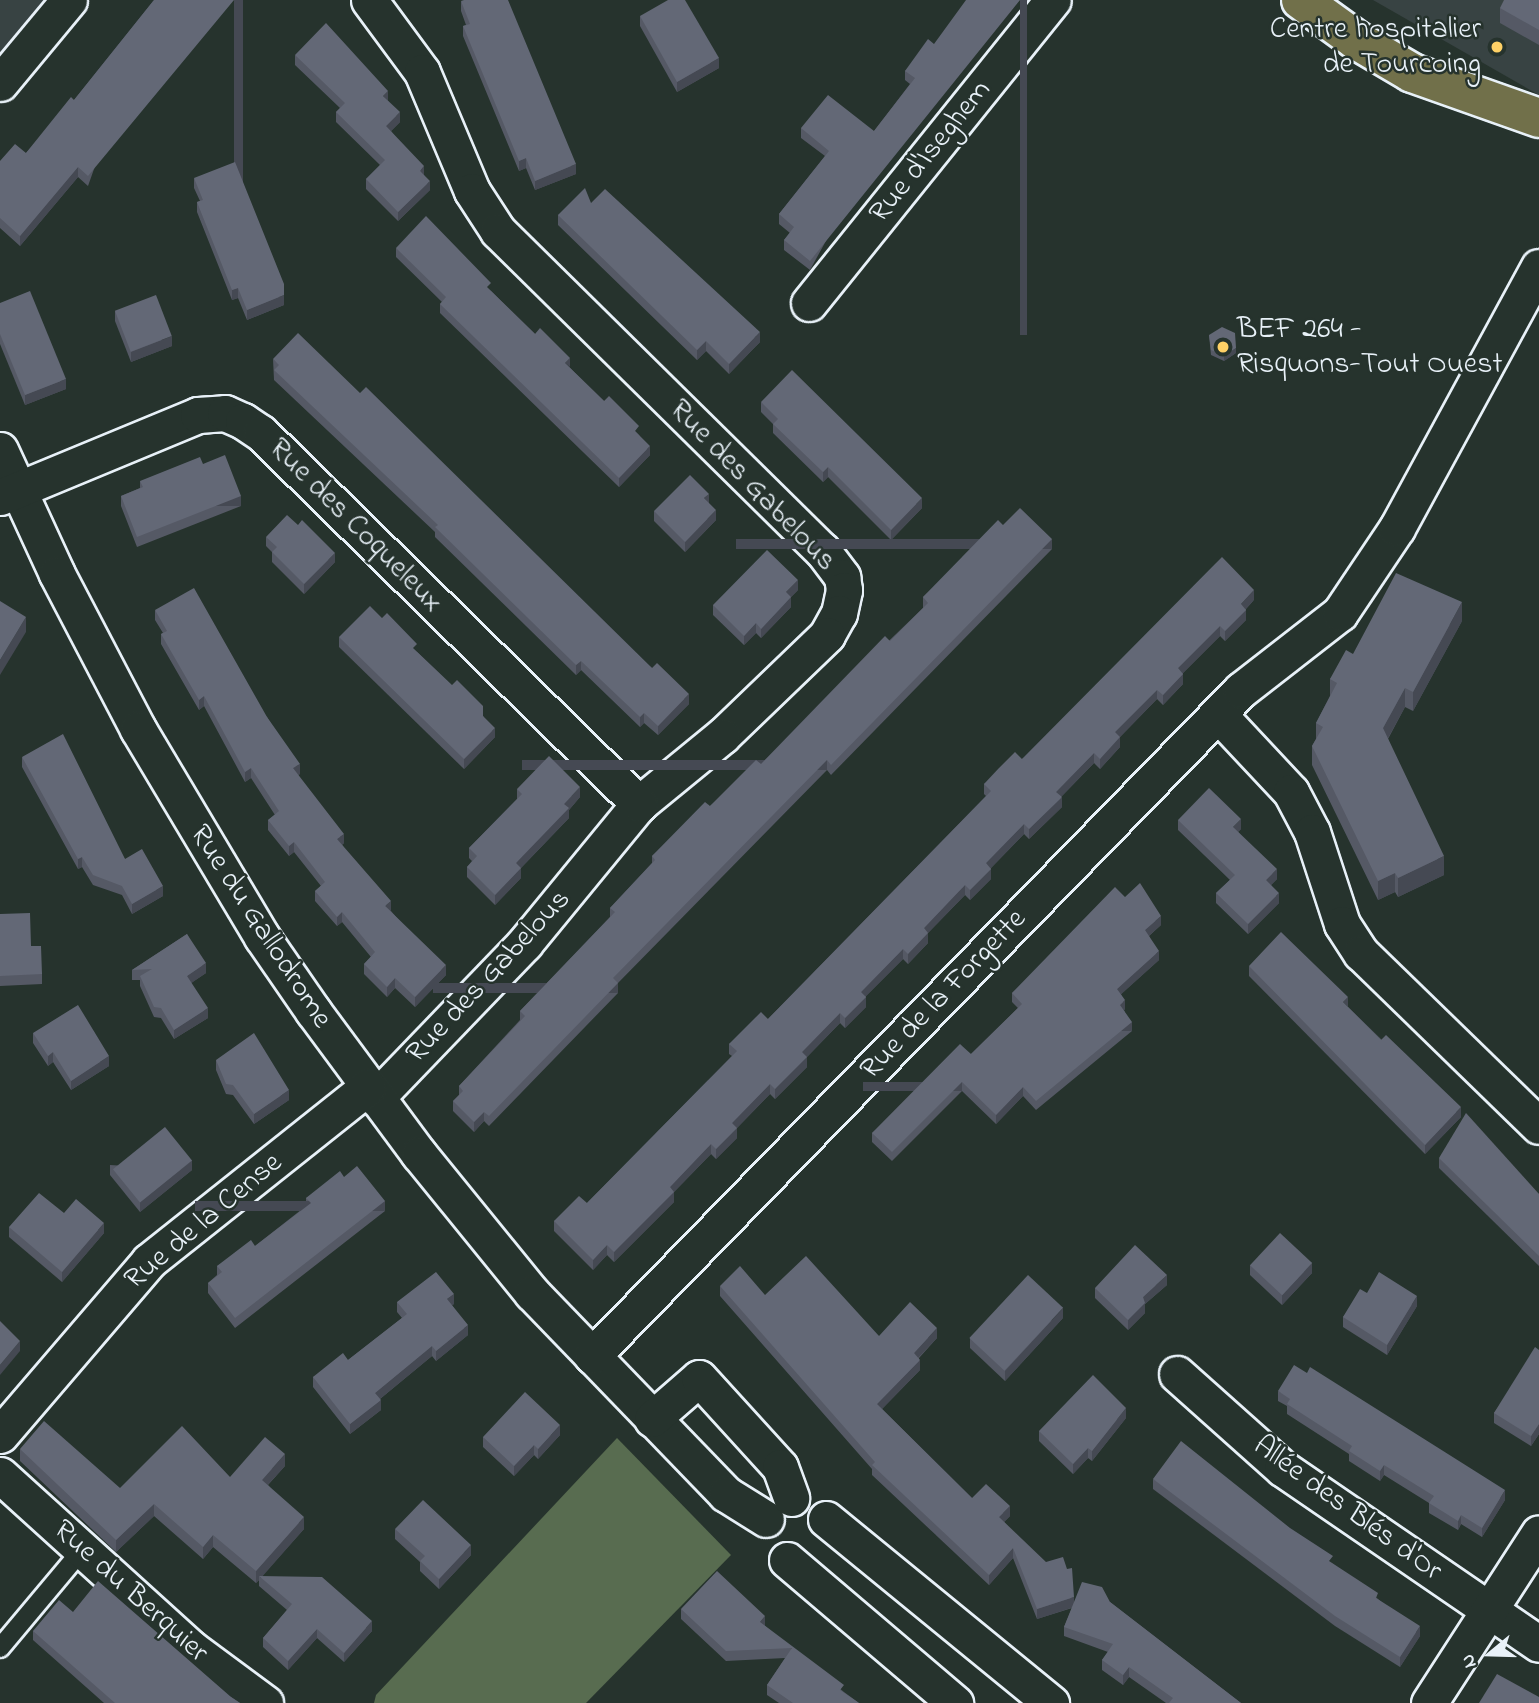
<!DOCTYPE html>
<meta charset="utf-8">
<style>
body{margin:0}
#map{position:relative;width:1539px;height:1703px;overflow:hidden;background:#26332d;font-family:"Indie Flower",sans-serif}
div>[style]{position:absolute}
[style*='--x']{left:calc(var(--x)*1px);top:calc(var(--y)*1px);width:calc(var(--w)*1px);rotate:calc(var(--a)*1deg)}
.built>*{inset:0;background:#384343}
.green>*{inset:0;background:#586c50}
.roads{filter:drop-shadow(2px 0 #e8f1f8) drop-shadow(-2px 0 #e8f1f8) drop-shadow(0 2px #e8f1f8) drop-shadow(0 -2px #e8f1f8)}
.service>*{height:18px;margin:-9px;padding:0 9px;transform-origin:9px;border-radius:9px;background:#26332d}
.minor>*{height:35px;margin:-17.5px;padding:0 17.5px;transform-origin:17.5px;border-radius:17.5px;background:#26332d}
.primary>*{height:38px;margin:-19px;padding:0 19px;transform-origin:19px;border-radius:19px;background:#71704a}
.wall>*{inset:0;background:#555965}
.shaded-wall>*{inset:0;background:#454953;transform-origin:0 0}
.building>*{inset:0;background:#636876;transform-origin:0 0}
.dots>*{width:19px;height:19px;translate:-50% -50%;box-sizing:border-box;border:4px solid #26332d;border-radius:50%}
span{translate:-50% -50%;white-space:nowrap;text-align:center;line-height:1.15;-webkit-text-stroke:5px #26332d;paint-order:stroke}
.poi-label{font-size:30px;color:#e8f1f8}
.right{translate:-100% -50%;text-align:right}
.left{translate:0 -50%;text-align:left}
.street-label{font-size:30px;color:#e8f1f8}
.north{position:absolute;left:1455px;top:1619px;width:70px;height:70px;-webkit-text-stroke:5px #26332d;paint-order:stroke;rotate:251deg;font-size:19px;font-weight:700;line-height:28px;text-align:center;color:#e8f1f8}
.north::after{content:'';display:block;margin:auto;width:24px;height:32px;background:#e8f1f8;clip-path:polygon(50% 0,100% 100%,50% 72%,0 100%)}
</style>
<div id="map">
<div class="built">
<div style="clip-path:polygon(0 0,45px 0,0 55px)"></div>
<div style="clip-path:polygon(1373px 0,1539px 0,1539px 95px)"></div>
</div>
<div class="green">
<div style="clip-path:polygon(617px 1438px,731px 1555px,586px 1703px,374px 1703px,376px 1695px)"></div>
</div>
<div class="roads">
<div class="service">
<div style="--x:0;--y:1648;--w:128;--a:-50.1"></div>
</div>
<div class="minor">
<div style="--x:369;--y:0;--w:89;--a:53.6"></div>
<div style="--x:422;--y:72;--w:129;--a:67.2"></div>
<div style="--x:472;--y:191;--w:48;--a:57"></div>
<div style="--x:498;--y:231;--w:455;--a:44.6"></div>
<div style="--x:822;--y:550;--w:34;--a:53"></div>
<div style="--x:842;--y:577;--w:13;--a:81"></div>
<div style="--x:844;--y:590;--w:24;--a:102"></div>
<div style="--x:839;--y:613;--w:25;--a:119"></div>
<div style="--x:827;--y:635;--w:146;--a:136.1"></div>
<div style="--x:722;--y:736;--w:107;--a:140.7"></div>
<div style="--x:639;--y:804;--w:180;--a:129.4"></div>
<div style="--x:525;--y:943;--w:215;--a:133.9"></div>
<div style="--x:0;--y:83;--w:108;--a:-50.3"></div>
<div style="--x:809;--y:303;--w:389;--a:-51.2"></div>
<div style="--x:0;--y:450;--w:136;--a:65.3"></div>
<div style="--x:57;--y:574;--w:175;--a:62.4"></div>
<div style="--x:138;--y:729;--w:242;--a:59.2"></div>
<div style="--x:262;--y:937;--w:90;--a:55.4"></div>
<div style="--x:313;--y:1011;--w:178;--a:53.5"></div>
<div style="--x:419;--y:1154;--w:179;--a:50.9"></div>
<div style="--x:532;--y:1293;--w:279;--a:46"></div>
<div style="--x:726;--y:1494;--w:47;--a:32"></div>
<div style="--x:0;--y:497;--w:214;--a:-22.5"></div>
<div style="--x:198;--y:415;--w:27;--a:-4"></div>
<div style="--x:225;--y:413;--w:20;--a:24"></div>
<div style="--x:243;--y:421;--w:22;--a:34"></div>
<div style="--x:261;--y:433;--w:530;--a:44.46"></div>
<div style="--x:1218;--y:714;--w:107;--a:46.9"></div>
<div style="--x:1291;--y:792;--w:45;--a:62.3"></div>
<div style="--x:1312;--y:832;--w:97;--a:71.9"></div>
<div style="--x:1342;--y:924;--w:35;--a:57"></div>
<div style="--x:1361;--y:953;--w:248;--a:44.2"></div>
<div style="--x:592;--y:1356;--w:930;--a:-45.74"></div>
<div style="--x:1241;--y:690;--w:125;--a:-37.9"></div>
<div style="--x:1340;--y:613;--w:102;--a:-56.2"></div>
<div style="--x:1397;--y:528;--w:297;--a:-61.5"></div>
<div style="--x:1177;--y:1374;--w:141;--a:41.8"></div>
<div style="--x:1282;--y:1468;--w:311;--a:34.4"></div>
<div style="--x:652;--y:1419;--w:62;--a:-41.1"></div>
<div style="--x:699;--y:1378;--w:120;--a:47.7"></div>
<div style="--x:780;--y:1467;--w:33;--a:70"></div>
<div style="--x:0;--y:1435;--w:229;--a:-49.4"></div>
<div style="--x:149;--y:1261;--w:280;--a:-38.5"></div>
<div style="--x:0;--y:1475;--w:259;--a:42.2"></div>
<div style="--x:192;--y:1649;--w:91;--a:36.5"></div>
<div style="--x:826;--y:1519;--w:291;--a:39.3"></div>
<div style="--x:787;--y:1560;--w:221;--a:40.4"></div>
<div style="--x:1429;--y:1703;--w:202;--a:-57.1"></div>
</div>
<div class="primary">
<div style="--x:1301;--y:0;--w:68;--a:36"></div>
<div style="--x:1356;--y:40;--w:65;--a:30.5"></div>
<div style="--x:1412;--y:73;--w:135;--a:19.5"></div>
</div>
</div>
<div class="wall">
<div style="clip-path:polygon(154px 0,88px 186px,78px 177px,20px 246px,0 228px,0 161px,26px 153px,74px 100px)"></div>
<div style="clip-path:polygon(1539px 0,1539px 45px,1500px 23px,1500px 8px)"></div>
<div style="clip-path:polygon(461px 1px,576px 174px,535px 190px,526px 168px,519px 171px,463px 36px,463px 26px,466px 25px,461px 11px)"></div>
<div style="clip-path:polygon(640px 16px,719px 68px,677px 92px,640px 26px)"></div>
<div style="clip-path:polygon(934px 44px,810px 270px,784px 250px,784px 240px,790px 233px,779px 224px,779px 214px,825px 156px,801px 138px,801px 128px,874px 131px,910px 84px,905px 80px,905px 71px)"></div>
<div style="clip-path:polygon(295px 55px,388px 101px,400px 122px,391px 131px,424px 175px,430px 190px,398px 221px,366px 189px,366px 179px,380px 165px,336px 122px,336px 112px,340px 108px,295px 65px)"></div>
<div style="clip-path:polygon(194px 178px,284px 305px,247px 320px,238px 298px,232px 300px,197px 212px,197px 202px,200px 201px,194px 188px)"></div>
<div style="clip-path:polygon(591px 203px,760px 342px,729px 374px,706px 351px,697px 360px,558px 225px,558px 215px)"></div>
<div style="clip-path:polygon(396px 248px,491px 291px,639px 435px,650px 455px,619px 487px,440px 313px,440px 304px,442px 302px,396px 257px)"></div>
<div style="clip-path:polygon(0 303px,66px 389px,25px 405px,0 344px)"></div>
<div style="clip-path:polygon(115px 311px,172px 346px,131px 362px,115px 321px)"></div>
<div style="clip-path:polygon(1209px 335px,1236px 353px,1224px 361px,1211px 355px)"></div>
<div style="clip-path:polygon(273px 359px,652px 668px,689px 704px,658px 735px,644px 723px,640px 727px,581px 670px,576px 675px,435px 537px,435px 532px,274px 380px)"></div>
<div style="clip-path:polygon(761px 402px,922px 508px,891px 540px,828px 477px,823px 482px,773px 433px,773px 424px,761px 412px)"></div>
<div style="clip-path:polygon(140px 481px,241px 506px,137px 547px,121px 506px,121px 496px,140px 488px)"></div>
<div style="clip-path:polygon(654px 511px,716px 520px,685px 552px,654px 521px)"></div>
<div style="clip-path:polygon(1003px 525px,1052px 549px,831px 775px,827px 770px,618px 983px,618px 993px,489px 1126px,484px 1121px,474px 1132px,453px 1111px,453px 1101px,459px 1095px,459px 1086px,520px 1020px,520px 1011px,610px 917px,610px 908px,652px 863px,652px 856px,710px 806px,761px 764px,923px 608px,923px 597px)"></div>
<div style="clip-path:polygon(266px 537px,335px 562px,304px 594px,272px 562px,272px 552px,266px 546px)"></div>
<div style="clip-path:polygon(798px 590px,791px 597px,791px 607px,761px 638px,756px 633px,744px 645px,713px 615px,713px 605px)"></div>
<div style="clip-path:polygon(1254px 600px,1246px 609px,1246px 620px,1225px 641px,1220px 636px,1183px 673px,1183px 684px,1163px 705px,1157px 699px,1120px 737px,1120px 747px,1100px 769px,1094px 763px,1061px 797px,1062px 807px,1029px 839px,1024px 834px,991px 868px,991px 879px,970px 900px,965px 895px,928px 933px,928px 943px,908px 964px,903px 959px,866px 996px,866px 1007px,845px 1028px,840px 1023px,807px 1057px,807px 1067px,775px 1099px,770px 1094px,737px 1128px,737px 1138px,716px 1159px,711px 1154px,674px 1192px,674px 1202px,614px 1262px,607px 1255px,593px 1270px,554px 1231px,554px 1221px,587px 1203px,732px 1056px,729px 1054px,729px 1044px,768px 1019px,986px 796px,984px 794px,984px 784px,1022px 759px)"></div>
<div style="clip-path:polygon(155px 610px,267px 717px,300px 774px,298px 775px,344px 843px,342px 845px,391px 911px,446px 975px,415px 1007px,395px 988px,387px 997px,364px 974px,364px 964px,371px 957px,342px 922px,337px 926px,315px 901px,315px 891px,321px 886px,294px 852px,289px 856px,268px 830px,268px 820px,275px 815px,251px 778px,245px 782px,204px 706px,199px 710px,161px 644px,161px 634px,163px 633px,155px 620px)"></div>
<div style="clip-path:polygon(1462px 621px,1413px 711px,1405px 707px,1388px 739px,1444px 875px,1398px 897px,1395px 892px,1378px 900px,1312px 765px,1312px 746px,1316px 739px,1316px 723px,1330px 696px,1330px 679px,1353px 654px)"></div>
<div style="clip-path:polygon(339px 637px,417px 652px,483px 716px,495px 737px,464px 769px,339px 647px)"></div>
<div style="clip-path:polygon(22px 757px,125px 859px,163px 896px,132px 914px,122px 895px,93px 885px,82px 867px,78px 869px,22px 767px)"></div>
<div style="clip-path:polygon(517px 789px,580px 797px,569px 810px,569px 818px,521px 868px,521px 878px,495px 905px,467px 877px,467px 867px,472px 861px,469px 858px,469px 848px,517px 799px)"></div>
<div style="clip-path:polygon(1178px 820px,1241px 829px,1238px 832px,1277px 879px,1271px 885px,1279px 903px,1248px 934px,1216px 903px,1216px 893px,1230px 880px,1178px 830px)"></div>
<div style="clip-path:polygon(1125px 897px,1161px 925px,1149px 936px,1159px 960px,1121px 994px,1125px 1009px,1124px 1010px,1132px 1031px,1036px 1110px,1023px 1096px,996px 1124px,962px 1091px,892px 1161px,872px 1142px,872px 1133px,971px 1054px,1018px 1008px,1012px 1002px,1012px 993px)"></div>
<div style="clip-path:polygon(0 914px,31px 946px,42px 974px,42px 984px,0 986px)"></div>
<div style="clip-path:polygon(187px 934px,206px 973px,191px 983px,208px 1018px,174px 1039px,161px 1018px,154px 1017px,140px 986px,140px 980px,132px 980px,132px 970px)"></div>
<div style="clip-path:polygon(1249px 966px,1348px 1007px,1461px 1117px,1425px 1154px,1249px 976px)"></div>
<div style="clip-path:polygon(33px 1033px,109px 1066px,71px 1090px,53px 1062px,48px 1066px,33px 1043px)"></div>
<div style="clip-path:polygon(216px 1060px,289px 1100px,254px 1124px,233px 1095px,226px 1094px,216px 1070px)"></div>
<div style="clip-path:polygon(1439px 1158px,1539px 1194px,1539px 1266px,1439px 1168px)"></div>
<div style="clip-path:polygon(110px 1165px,192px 1170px,140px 1212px,110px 1175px)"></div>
<div style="clip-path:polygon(344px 1177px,385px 1211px,235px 1328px,208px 1293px,208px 1283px,217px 1275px,217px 1266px,255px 1246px,306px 1206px,306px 1198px)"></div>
<div style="clip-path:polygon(64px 1213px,104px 1233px,62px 1282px,9px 1237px,9px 1227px)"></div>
<div style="clip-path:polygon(1250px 1265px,1312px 1273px,1282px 1305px,1250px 1275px)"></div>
<div style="clip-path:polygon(1167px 1285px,1145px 1304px,1145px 1313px,1128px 1330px,1095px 1298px,1095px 1288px)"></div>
<div style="clip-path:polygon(720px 1286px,879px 1336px,937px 1338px,919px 1358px,920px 1370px,882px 1409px,972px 1498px,1010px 1516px,1004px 1522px,1074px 1602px,1110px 1602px,1241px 1703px,1166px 1703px,1129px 1677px,1123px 1685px,1102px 1670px,1102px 1660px,1108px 1652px,1064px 1636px,1064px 1627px,1072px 1608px,1037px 1619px,1013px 1558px,989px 1585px,872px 1475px,872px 1469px,720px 1296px)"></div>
<div style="clip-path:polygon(1367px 1293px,1417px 1306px,1387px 1355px,1343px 1327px,1343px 1317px)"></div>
<div style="clip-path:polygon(397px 1302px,454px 1304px,452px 1305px,468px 1335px,436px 1361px,432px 1356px,380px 1399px,381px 1410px,350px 1434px,313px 1387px,313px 1377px,348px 1360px,402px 1318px,397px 1312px)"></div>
<div style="clip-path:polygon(1063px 1318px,1005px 1381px,970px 1348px,970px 1338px)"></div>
<div style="clip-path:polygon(1539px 1350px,1539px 1434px,1531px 1446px,1494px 1423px,1494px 1413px)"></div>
<div style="clip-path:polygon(1278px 1391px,1505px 1500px,1482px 1537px,1461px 1524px,1458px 1530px,1429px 1513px,1429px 1503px,1384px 1475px,1380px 1481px,1349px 1461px,1349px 1454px,1287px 1414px,1287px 1406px,1278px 1401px)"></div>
<div style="clip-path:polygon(1126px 1418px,1092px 1461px,1088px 1458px,1073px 1474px,1039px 1441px,1039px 1431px)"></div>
<div style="clip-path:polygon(560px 1435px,538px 1459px,534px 1455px,514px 1476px,483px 1447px,483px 1437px)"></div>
<div style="clip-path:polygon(20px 1449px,120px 1488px,230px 1477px,285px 1466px,268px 1485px,304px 1529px,262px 1576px,372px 1631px,344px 1662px,317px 1638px,288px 1670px,263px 1647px,263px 1638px,287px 1610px,259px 1586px,259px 1580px,256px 1583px,213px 1547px,203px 1559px,154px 1516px,116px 1552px,20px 1461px)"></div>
<div style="clip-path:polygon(1153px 1479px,1333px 1564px,1378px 1599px,1420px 1636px,1400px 1667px,1335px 1626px,1153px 1489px)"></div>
<div style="clip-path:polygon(395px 1529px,471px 1555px,439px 1589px,420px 1571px,420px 1562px,395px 1539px)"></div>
<div style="clip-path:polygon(681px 1609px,765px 1626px,844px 1692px,859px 1703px,779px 1703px,767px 1695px,767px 1685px,785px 1658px,726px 1661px,681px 1619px)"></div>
<div style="clip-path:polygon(73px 1612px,231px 1697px,240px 1703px,104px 1703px,33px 1640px,33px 1631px)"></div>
</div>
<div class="shaded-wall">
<div style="left:234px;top:0;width:9px;height:229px"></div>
<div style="left:1020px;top:0;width:7px;height:335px"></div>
<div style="clip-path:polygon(719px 58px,719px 68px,677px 92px,677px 82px)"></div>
<div style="clip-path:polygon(388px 91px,388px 101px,383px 96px)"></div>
<div style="clip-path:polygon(400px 112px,400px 122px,386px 136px,386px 126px)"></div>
<div style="clip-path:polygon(526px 158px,526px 168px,519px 171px,519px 161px)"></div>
<div style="clip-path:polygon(576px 164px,576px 174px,535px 190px,535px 181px)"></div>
<div style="clip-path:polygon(424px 166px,424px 176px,420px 171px)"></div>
<div style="clip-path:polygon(78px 167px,78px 177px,20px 246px,20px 236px)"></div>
<div style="clip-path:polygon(430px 181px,430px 190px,398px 221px,398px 212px)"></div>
<div style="clip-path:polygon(238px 288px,238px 298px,232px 300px,232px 290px)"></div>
<div style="clip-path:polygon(284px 295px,284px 305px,247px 320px,247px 310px)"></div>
<div style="clip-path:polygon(760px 332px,760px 342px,729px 374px,729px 364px)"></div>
<div style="clip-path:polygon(172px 336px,172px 346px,131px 362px,131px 352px)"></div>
<div style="clip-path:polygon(706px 341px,706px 351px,697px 360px,697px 350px)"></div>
<div style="clip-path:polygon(1236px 348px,1236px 353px,1224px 361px,1224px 356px)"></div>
<div style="clip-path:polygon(570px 358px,570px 367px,565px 363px)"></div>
<div style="clip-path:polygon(66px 379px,66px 389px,25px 405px,25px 395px)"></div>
<div style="clip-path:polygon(650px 446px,650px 455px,619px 487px,619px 478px)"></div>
<div style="clip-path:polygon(828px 467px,828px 477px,823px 482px,823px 472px)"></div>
<div style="clip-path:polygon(709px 494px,709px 504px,704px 498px)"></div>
<div style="left:241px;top:496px;width:10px;height:112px;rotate:90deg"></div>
<div style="clip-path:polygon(922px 498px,922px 508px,891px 540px,891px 530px)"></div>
<div style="clip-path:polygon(716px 510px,716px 520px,685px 552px,685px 542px)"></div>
<div style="left:1052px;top:539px;width:10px;height:316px;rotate:90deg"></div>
<div style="clip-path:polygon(335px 553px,335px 562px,304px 594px,304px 584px)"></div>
<div style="clip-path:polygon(798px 580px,798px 590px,786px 602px,786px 592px)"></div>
<div style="clip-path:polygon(1254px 590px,1254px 600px,1241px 614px,1241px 604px)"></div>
<div style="clip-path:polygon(791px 597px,791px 607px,761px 638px,761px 629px)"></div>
<div style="clip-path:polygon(1462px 602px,1462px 621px,1413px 711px,1413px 692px)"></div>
<div style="clip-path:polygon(1246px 610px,1246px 620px,1225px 641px,1225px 631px)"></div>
<div style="clip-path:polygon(26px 617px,26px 632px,0 675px,0 660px)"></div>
<div style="clip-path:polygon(756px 623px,756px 633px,744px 645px,744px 636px)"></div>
<div style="clip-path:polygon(1220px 626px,1220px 636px,1178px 678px,1178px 668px)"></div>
<div style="clip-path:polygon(581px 661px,581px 670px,576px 675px,576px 665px)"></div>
<div style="clip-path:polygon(1183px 674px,1183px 684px,1163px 705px,1163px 695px)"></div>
<div style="clip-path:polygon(1405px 688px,1405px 707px,1383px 747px,1383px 728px)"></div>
<div style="clip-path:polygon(1157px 690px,1157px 699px,1120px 737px,1120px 747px,1100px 769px,1100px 759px,1115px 732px)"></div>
<div style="clip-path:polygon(689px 694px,689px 704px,658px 735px,658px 726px)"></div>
<div style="clip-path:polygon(204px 696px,204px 706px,199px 710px,199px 700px)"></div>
<div style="clip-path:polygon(644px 713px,644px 723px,640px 727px,640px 717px)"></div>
<div style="clip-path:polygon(495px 728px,495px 737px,464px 769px,464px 759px)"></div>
<div style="clip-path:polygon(1094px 753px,1094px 763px,1056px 802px,1056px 792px)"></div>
<div style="left:827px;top:760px;width:10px;height:305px;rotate:90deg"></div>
<div style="clip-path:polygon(300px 764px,300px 774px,293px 778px,293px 768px)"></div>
<div style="clip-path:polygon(251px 768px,251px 778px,245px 782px,245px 772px)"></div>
<div style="clip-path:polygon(580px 787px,580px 797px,569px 810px,569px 818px,516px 873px,516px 863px,564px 804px)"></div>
<div style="clip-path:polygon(1062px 797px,1062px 807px,1029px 839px,1029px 829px)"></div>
<div style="clip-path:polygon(1241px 819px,1241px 829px,1233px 837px,1233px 827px)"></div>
<div style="clip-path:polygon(1024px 824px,1024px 834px,986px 873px,986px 863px)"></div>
<div style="clip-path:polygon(344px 834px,344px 843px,337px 849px,337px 839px)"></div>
<div style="clip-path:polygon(294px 842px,294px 852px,289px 856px,289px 846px)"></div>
<div style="clip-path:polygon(1444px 856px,1444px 875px,1398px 897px,1398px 878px)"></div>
<div style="clip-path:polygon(82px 857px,82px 867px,78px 869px,78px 859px)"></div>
<div style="clip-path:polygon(521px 868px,521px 878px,495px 905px,495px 895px)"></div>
<div style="clip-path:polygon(991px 869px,991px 879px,970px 900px,970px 890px)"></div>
<div style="clip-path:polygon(1277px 869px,1277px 879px,1266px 890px,1266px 880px)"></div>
<div style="clip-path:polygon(1395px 873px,1395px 892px,1378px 900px,1378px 881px)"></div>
<div style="clip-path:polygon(965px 885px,965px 895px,928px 933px,928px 943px,908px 964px,908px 954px,924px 928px)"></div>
<div style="clip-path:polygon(163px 886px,163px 896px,132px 914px,132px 904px)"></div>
<div style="clip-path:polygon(1279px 893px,1279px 903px,1248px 934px,1248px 924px)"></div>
<div style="clip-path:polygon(391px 901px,391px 911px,385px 906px)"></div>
<div style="clip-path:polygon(342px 912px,342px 922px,337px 926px,337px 917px)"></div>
<div style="clip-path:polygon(1161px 916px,1161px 925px,1145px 939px,1145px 930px)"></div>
<div style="clip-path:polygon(903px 949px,903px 959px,861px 1001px,861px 992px)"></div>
<div style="clip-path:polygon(1159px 951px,1159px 960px,1117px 998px,1117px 989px)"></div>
<div style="clip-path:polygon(206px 963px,206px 973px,187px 986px,187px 976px)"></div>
<div style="clip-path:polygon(446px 965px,446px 975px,415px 1007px,415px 997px)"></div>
<div style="clip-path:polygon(395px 978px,395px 988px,387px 997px,387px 987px)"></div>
<div style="left:618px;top:983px;width:10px;height:185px;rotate:90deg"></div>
<div style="clip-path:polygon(866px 997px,866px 1007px,845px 1028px,845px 1018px)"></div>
<div style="clip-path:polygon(1348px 997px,1348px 1007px,1343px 1002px)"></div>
<div style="clip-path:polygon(1125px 1000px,1125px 1009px,1120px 1014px,1120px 1005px)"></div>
<div style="clip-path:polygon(208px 1008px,208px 1018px,174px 1039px,174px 1030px)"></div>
<div style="clip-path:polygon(840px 1013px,840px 1023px,803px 1061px,807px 1057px,807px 1067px,775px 1099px,775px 1089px,802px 1052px)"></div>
<div style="left:1132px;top:1022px;width:9px;height:124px;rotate:90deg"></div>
<div style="clip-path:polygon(53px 1052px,53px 1062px,48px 1066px,48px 1056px)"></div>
<div style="clip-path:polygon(109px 1056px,109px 1066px,71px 1090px,71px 1081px)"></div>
<div style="left:962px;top:1082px;width:9px;height:99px;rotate:90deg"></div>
<div style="clip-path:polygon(770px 1084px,770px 1094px,732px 1133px,732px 1123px)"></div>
<div style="clip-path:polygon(1023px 1087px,1023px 1096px,996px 1124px,996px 1115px)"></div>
<div style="clip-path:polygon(289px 1090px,289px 1100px,254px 1124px,254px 1114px)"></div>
<div style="clip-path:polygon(1461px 1107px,1461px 1117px,1425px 1154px,1425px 1145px)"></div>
<div style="clip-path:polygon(484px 1112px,484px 1121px,474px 1132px,474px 1122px)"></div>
<div style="clip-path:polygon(737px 1128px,737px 1138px,716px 1159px,716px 1149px)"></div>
<div style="clip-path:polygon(711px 1144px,711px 1154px,674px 1192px,674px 1202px,614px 1262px,614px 1252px,670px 1187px)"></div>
<div style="clip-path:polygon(192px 1160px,192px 1170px,140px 1212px,140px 1202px)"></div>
<div style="left:385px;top:1201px;width:10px;height:190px;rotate:90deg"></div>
<div style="clip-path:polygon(104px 1223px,104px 1233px,62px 1282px,62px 1272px)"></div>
<div style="clip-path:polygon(607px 1245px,607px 1255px,593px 1270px,593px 1260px)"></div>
<div style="clip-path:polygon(1312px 1263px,1312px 1273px,1282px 1305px,1282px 1295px)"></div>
<div style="clip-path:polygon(1167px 1275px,1167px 1285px,1145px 1304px,1145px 1313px,1128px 1330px,1128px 1320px,1143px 1297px)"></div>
<div style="clip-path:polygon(454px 1294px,454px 1304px,447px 1309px,447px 1299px)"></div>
<div style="clip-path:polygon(1417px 1296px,1417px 1306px,1387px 1355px,1387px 1345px)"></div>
<div style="clip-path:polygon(1063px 1308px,1063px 1318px,1005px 1381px,1005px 1371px)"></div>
<div style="clip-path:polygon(468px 1325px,468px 1335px,436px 1361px,436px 1351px)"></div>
<div style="clip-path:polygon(937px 1328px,937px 1338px,914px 1362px,914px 1353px)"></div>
<div style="clip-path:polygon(20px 1341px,20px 1351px,0 1375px,0 1365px)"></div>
<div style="clip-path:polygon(432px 1346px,432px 1356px,375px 1403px,375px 1393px)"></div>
<div style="clip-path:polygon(920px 1360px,920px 1370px,877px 1414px,877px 1404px)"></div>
<div style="clip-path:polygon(381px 1400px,381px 1410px,350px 1434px,350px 1424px)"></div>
<div style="clip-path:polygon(1126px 1408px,1126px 1418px,1092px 1461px,1092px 1451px)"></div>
<div style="clip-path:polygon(1539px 1424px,1539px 1434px,1531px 1446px,1531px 1436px)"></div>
<div style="clip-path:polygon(560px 1425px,560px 1435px,538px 1459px,538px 1449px)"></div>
<div style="clip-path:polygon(534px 1445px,534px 1455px,514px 1476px,514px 1466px)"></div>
<div style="clip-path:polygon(1088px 1448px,1088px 1458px,1073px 1474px,1073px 1464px)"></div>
<div style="clip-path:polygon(285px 1454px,285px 1466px,262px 1491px,262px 1480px)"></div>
<div style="clip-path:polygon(1384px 1465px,1384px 1475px,1380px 1481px,1380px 1471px)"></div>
<div style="clip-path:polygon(1505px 1490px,1505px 1500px,1482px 1537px,1482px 1528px)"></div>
<div style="clip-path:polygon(154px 1504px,154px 1516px,116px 1552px,116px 1540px)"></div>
<div style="clip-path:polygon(1010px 1506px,1010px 1516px,999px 1527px,999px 1517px)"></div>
<div style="clip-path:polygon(1461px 1515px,1461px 1524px,1458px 1530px,1458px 1521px)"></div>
<div style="clip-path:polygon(304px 1517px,304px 1529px,261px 1578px,259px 1576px,259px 1580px,256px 1583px,256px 1571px)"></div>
<div style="clip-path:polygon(213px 1535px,213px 1547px,203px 1559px,203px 1547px)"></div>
<div style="clip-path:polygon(471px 1545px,471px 1555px,439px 1589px,439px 1579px)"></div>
<div style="clip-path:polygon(1013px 1548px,1013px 1558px,989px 1585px,989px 1575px)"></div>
<div style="clip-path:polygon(1074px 1597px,1074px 1607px,1037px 1619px,1037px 1609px)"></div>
<div style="clip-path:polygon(765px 1616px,765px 1626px,760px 1632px,760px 1622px)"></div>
<div style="clip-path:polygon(372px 1621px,372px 1631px,344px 1662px,344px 1653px)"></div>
<div style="clip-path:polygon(1420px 1626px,1420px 1636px,1400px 1667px,1400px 1657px)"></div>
<div style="clip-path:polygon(317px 1629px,317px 1638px,288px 1670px,288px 1661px)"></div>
<div style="clip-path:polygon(1129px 1667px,1129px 1677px,1123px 1685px,1123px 1675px)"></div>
</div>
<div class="building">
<div style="clip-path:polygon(154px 0,234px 0,88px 176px,78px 167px,20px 236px,0 218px,0 161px,15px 144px,26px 153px,71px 97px,74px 100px)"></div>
<div style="clip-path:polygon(464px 0,508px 0,576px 164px,535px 181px,526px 158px,519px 161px,463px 26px,470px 24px,461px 1px)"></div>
<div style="clip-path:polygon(668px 0,685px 0,719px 58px,677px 82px,640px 16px)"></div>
<div style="clip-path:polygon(966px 0,1020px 0,810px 261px,784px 240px,794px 227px,779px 214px,829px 151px,801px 128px,828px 95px,874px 131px,915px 78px,905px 71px,928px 39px,934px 44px)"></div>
<div style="clip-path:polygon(1504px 0,1539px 0,1539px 30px,1500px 8px)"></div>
<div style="clip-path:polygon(326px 23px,388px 91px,383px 96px,400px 112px,386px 126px,424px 166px,420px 171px,430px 181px,398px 212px,366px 179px,385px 160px,336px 112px,345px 103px,295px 55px)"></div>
<div style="clip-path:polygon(235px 162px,284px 284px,284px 295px,247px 310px,238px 288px,232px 290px,197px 202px,203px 200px,194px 178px)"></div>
<div style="clip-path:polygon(585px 188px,591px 203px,605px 189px,760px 332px,729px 364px,706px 341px,697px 350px,558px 215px)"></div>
<div style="clip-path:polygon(426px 216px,491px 283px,487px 287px,535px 334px,540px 328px,570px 358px,565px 363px,604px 401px,609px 396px,639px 426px,635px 431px,650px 446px,619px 478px,440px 304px,446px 297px,396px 248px)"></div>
<div style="clip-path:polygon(30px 291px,66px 379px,25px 395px,0 334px,0 303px)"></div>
<div style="left:156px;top:295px;width:44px;height:44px;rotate:69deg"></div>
<div style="clip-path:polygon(1222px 327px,1235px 333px,1236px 348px,1224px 356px,1211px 350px,1209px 335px)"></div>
<div style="clip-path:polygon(298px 333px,360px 393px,366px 387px,652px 668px,657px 663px,689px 694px,658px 726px,644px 713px,640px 717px,581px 661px,576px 665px,435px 527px,438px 525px,274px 370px,279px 365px,273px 359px)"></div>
<div style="clip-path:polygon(792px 370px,922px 498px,891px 530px,828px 467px,823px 472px,773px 424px,778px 419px,761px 402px)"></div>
<div style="clip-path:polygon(225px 455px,241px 496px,137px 537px,121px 496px,143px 487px,140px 481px,200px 457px,203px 464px)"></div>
<div style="clip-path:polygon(690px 475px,709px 494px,704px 498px,716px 510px,685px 542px,654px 511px)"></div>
<div style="clip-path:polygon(1020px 508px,1052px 539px,831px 765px,827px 760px,613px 978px,618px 983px,489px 1116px,484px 1112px,474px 1122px,453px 1101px,463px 1091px,459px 1086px,525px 1016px,520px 1011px,615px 912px,610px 908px,655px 860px,652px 856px,705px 802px,710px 806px,756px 760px,761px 764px,885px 636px,890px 641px,928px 603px,923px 597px,998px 520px,1003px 525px)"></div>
<div style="clip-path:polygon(287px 515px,298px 525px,302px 520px,335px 553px,304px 584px,272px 552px,277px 547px,266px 537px)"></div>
<div style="clip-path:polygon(767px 550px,798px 580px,786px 592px,791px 597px,761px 629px,756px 623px,744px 636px,713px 605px)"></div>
<div style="clip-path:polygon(1222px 557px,1254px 590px,1241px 604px,1246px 610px,1225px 631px,1220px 626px,1178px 668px,1183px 674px,1163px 695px,1157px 690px,1115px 732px,1120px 737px,1100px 759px,1094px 753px,1056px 792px,1062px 797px,1029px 829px,1024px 824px,986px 863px,991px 869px,970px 890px,965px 885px,924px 928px,928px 933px,908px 954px,903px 949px,861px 992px,866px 997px,845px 1018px,840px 1013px,802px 1052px,807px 1057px,775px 1089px,770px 1084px,732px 1123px,737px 1128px,716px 1149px,711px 1144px,670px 1187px,674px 1192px,614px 1252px,607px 1245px,593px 1260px,554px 1221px,579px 1196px,587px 1203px,737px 1051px,729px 1044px,761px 1012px,768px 1019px,991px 791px,984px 784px,999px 768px,1015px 752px,1022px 759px)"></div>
<div style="clip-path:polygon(1396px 573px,1462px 602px,1413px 692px,1405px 688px,1383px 728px,1444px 856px,1398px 878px,1395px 873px,1378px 881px,1312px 746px,1323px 727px,1316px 723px,1337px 683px,1330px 679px,1346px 650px,1353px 654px)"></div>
<div style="clip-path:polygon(194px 588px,267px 717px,300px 764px,293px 768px,344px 834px,337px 839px,391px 901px,385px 906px,446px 965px,415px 997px,395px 978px,387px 987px,364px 964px,375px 952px,342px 912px,337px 917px,315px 891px,325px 882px,294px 842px,289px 846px,268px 820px,279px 811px,251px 768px,245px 772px,204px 696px,199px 700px,161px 634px,167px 631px,155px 610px)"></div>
<div style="clip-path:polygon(0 601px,26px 617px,0 660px)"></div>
<div style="clip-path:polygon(370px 606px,382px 618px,387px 613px,417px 644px,413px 648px,452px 685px,457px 680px,483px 706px,483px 716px,495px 728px,464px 759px,339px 637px)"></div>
<div style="clip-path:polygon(63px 734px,125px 859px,142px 849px,163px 886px,132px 904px,122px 886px,93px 875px,82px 857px,78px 859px,22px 757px)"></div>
<div style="clip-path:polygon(549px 756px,580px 787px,564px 804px,569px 808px,516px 863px,521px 868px,495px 895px,467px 867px,477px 856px,469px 848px,522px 794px,517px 789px)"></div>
<div style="clip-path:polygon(1209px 788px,1241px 819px,1233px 827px,1277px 869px,1266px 880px,1279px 893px,1248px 924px,1216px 893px,1235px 875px,1178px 820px)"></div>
<div style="clip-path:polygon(1140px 883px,1161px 916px,1145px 930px,1159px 951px,1117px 989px,1125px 1000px,1120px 1005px,1132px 1022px,1036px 1101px,1023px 1087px,996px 1115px,962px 1082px,892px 1152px,872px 1133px,960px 1044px,971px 1054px,1022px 1004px,1012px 993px,1115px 887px,1125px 897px)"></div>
<div style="clip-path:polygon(30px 913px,31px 946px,41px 946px,42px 974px,0 976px,0 914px)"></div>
<div style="clip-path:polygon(1281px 932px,1348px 997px,1343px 1002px,1381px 1040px,1386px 1035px,1461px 1107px,1425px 1145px,1249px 966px)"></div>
<div style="clip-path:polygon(187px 934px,206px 963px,187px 976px,208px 1008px,174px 1030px,161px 1008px,154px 1007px,140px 976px,152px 969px,132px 970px)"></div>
<div style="clip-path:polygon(78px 1005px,109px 1056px,71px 1081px,53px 1052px,48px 1056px,33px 1033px)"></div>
<div style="clip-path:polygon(254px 1033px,289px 1090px,254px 1114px,233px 1085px,226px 1084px,216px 1060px)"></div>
<div style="clip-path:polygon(1466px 1113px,1539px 1194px,1539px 1256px,1439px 1158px)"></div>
<div style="left:165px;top:1127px;width:43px;height:67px;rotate:51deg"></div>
<div style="clip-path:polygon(357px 1166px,385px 1201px,235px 1318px,208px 1283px,222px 1272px,217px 1266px,251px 1240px,255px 1246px,311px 1203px,306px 1198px,340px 1171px,344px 1177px)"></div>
<div style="clip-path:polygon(39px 1193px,64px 1213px,76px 1199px,104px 1223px,62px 1272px,9px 1227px)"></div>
<div style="left:1280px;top:1233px;width:44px;height:44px;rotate:43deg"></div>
<div style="clip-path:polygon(1135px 1245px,1167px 1275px,1143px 1297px,1145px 1303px,1128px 1320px,1095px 1288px)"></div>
<div style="clip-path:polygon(806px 1256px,879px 1336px,910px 1302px,937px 1328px,914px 1353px,920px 1360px,877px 1404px,972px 1498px,986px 1484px,1010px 1506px,999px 1517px,1046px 1562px,1063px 1557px,1067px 1569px,1072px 1568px,1074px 1597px,1037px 1609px,1013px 1548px,989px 1575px,872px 1465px,875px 1462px,720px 1286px,740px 1266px,765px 1295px)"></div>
<div style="clip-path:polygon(436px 1272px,454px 1294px,447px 1299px,468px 1325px,436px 1351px,432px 1346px,375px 1393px,381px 1400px,350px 1424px,313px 1377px,343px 1353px,348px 1360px,407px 1314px,397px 1302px)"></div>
<div style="clip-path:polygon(1379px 1272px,1417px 1296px,1387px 1345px,1343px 1317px,1360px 1289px,1367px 1293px)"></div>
<div style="left:1028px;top:1275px;width:48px;height:86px;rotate:43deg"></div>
<div style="clip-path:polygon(0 1321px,20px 1341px,0 1365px)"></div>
<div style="clip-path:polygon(1535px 1347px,1539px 1350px,1539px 1424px,1531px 1436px,1494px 1413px)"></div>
<div style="clip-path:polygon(1294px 1365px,1307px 1373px,1310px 1367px,1505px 1490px,1482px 1528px,1461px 1515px,1458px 1521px,1429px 1503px,1434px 1496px,1384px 1465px,1380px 1471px,1349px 1451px,1352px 1446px,1287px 1404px,1290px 1399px,1278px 1391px)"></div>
<div style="clip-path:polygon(1093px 1375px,1126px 1408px,1092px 1451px,1088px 1448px,1073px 1464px,1039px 1431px)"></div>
<div style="clip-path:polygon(525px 1392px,560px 1425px,538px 1449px,534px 1445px,514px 1466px,483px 1437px)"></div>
<div style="clip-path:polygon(44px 1421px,120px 1488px,182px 1426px,230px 1477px,265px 1437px,285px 1454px,262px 1480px,304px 1517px,256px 1571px,213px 1535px,203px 1547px,154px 1504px,116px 1540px,20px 1449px)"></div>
<div style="clip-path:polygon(1181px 1441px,1290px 1528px,1333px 1556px,1329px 1561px,1378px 1593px,1376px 1598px,1420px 1626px,1400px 1657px,1335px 1616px,1153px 1479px)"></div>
<div style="clip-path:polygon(423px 1500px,471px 1545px,439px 1579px,420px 1561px,425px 1556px,395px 1529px)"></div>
<div style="clip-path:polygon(717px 1571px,765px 1616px,760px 1622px,844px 1685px,840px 1690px,859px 1703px,793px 1703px,767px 1685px,792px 1648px,726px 1651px,681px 1609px)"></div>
<div style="clip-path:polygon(259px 1576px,322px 1577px,372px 1621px,344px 1653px,317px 1629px,288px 1661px,263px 1638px,292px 1604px)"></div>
<div style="clip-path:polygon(98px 1581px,231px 1697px,240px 1703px,115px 1703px,33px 1631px,59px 1600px,73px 1612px)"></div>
<div style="clip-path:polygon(1082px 1582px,1102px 1587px,1110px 1602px,1241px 1703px,1169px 1703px,1173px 1698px,1129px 1667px,1123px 1675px,1102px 1660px,1113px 1644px,1064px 1627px)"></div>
<div style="clip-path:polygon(1497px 1674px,1539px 1697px,1539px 1703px,1479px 1703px)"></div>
</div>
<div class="dots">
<div style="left:1497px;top:47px;background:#ffd166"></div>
<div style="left:1223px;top:347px;background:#ffd166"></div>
</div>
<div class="poi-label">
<span class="right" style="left:1481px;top:47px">Centre hospitalier<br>de Tourcoing</span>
<span class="left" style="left:1237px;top:347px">BEF 264 -<br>Risquons-Tout Ouest</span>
</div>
<div class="street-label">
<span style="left:931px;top:152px;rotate:-51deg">Rue d'Iseghem</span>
<span style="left:752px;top:486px;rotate:46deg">Rue des Gabelous</span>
<span style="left:355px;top:526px;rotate:45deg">Rue des Coqueleux</span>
<span style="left:260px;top:927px;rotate:57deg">Rue du Gallodrome</span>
<span style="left:489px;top:977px;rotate:-47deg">Rue des Gabelous</span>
<span style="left:944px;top:995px;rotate:-46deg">Rue de la Forgette</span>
<span style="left:204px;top:1222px;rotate:-40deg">Rue de la Cense</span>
<span style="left:1347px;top:1509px;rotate:36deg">Allée des Blés d'Or</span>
<span style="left:130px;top:1592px;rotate:42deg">Rue du Berquier</span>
</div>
<div class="north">N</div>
</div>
